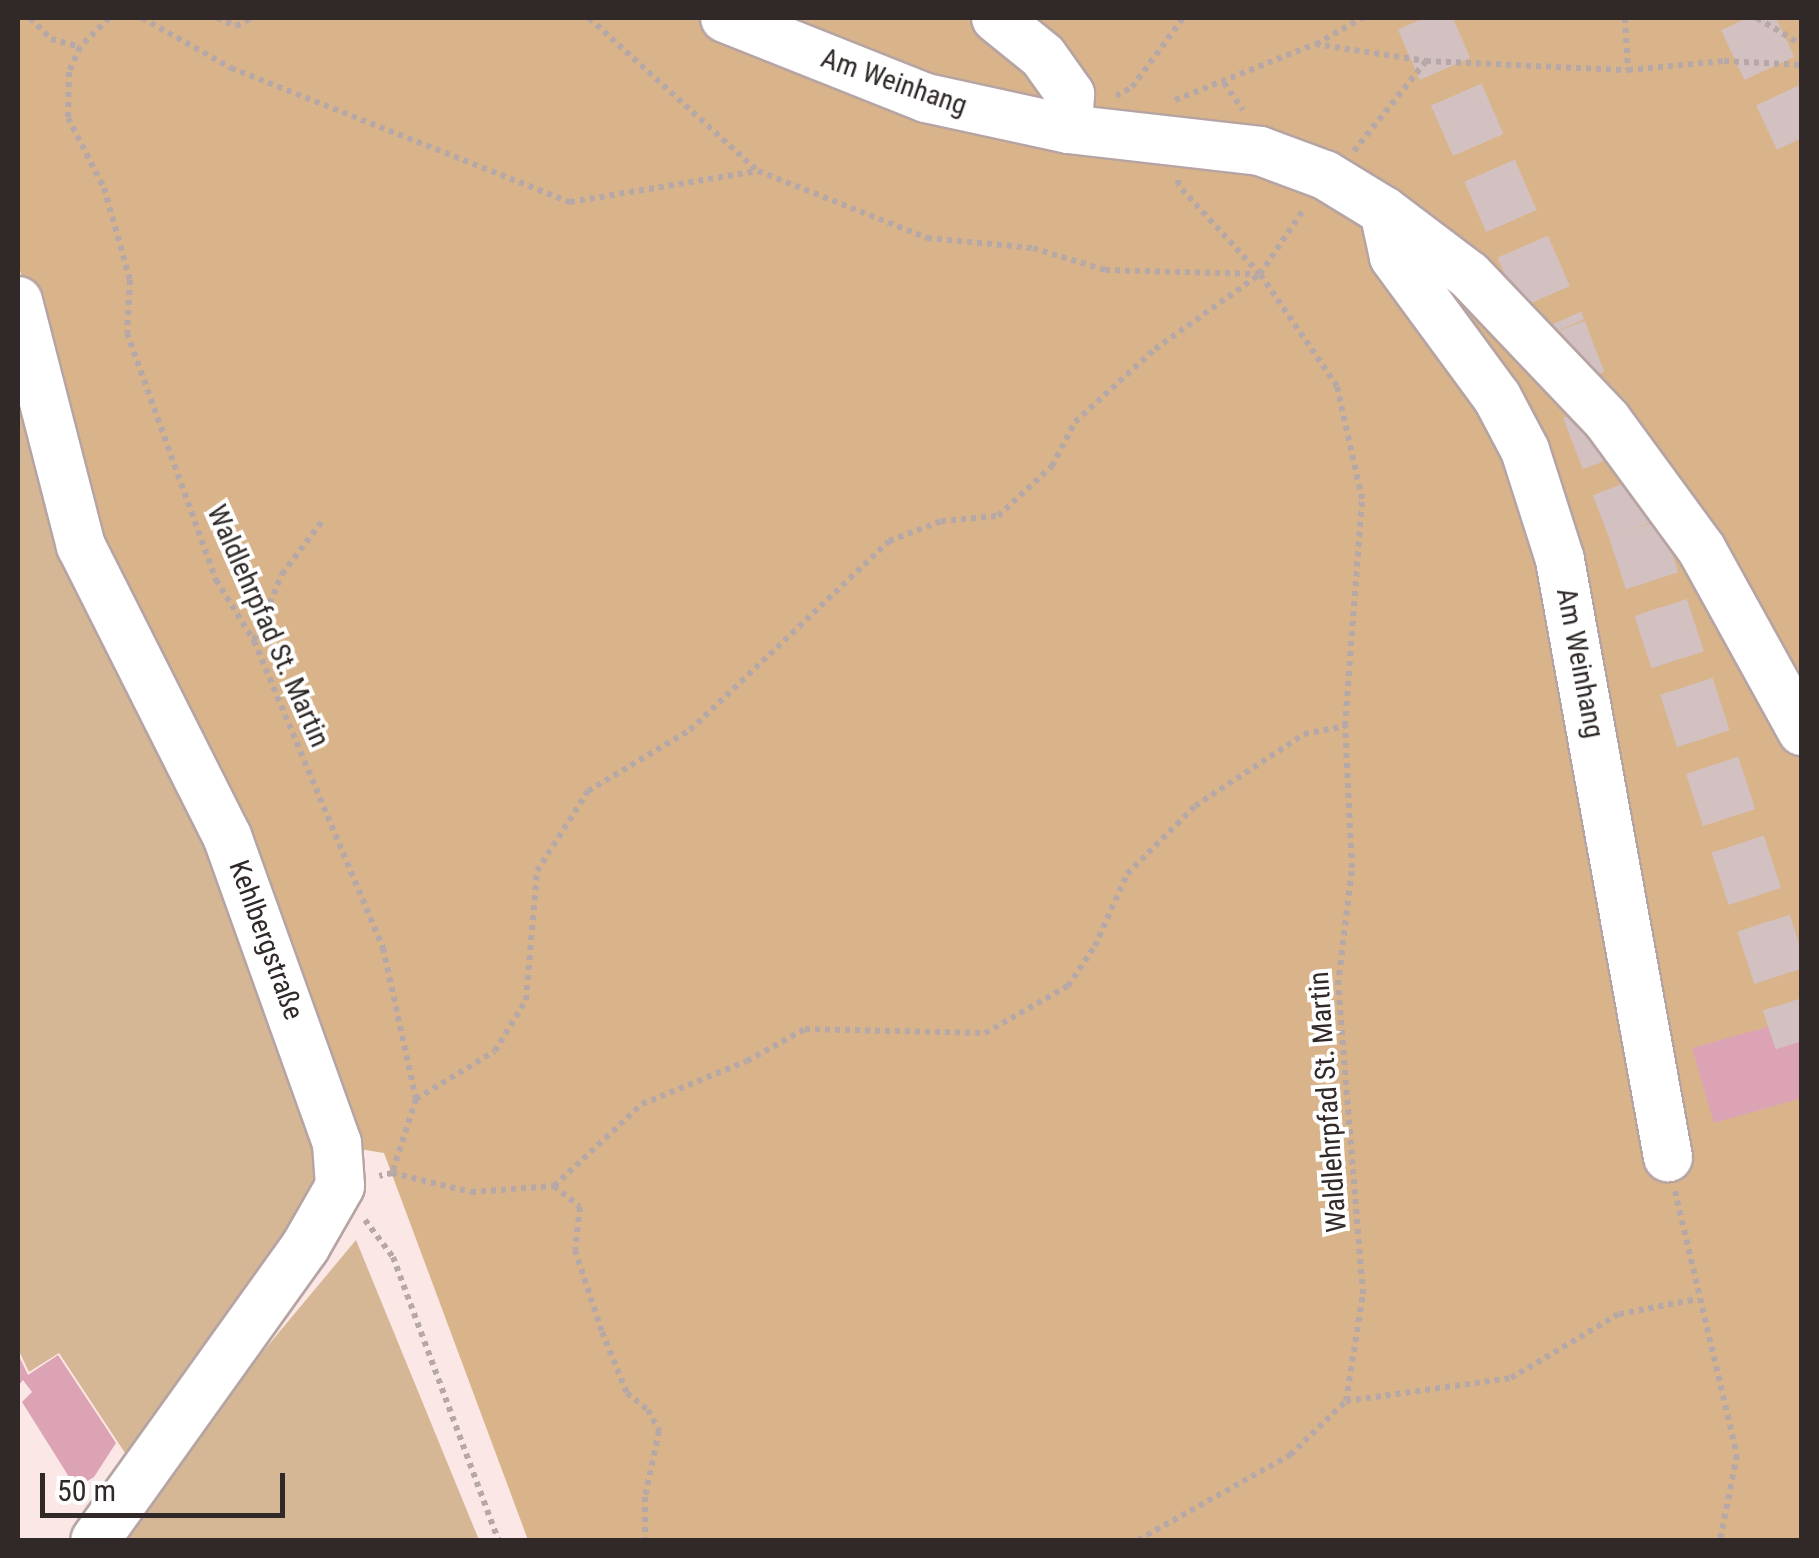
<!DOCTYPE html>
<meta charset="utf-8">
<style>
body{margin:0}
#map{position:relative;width:1819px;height:1558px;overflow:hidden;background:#fae7e6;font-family:"Roboto Condensed",sans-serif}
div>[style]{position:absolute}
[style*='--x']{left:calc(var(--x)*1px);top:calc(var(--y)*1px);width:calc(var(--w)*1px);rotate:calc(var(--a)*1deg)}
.green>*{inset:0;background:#d6b795}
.forest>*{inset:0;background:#d9b48a}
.building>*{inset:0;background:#dca3b5}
.highway-tunnel>*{height:55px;margin-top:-27.5px;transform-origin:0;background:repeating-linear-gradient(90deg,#d2c1c0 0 55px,transparent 0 83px)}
.path>*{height:6px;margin-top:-3px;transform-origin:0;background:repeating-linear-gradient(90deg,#b6a8a7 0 5px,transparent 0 10px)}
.roads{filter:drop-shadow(2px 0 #b6a4a3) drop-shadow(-2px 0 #b6a4a3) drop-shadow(0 2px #b6a4a3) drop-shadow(0 -2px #b6a4a3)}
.minor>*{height:48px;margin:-24px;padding:0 24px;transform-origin:24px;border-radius:24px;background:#fff}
span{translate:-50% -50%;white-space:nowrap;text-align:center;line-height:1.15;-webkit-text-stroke:8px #fff;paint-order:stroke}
.street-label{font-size:28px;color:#302928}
.frame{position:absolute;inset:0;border:20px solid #302928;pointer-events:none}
.scale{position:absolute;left:40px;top:1473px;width:245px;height:45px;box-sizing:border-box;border:5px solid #302928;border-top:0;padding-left:12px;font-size:30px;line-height:35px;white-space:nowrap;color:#302928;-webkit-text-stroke:8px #fff;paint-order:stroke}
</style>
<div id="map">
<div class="green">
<div style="clip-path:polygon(18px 334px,313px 1112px,320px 1180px,307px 1218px,131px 1462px,59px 1353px,29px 1372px,18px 1349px)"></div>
<div style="clip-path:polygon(356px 1240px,479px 1540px,125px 1540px,170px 1463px)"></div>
</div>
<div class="forest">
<div style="clip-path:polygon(18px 18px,1801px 18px,1801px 1540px,528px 1540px,384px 1153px,353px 1148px,126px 606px,53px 392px,18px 263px)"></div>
</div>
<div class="building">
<div style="clip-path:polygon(1802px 1017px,1802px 1098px,1714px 1123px,1692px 1048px)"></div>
<div style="clip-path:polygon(18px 1354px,28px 1375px,58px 1355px,116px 1443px,94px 1477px,76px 1488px,22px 1402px,32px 1392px,23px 1380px,18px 1386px)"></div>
</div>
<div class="highway-tunnel">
<div style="--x:1423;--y:18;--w:340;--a:66.4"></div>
<div style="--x:1559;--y:330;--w:212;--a:69"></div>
<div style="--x:1635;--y:528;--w:539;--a:71.97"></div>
<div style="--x:1746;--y:18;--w:132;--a:65"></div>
</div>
<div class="path">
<div style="--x:30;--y:18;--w:30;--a:45"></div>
<div style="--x:51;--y:39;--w:30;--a:15"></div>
<div style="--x:109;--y:18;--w:41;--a:135"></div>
<div style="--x:80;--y:47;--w:27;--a:114"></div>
<div style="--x:69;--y:72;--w:46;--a:91.2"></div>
<div style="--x:68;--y:118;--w:79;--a:62.8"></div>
<div style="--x:104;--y:188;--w:96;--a:74.2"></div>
<div style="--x:130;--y:280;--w:53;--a:93.2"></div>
<div style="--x:127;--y:333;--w:263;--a:70.2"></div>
<div style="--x:216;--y:580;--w:72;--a:58.1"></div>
<div style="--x:254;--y:641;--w:333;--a:67.2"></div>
<div style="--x:383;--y:948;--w:155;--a:77.7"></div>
<div style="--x:416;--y:1099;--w:78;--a:108"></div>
<div style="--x:392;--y:1173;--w:13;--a:167"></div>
<div style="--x:142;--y:18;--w:102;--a:29.3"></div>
<div style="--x:231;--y:68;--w:365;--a:21.6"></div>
<div style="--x:570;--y:202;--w:190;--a:-9.4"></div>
<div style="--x:217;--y:18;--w:21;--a:23"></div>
<div style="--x:236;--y:26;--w:18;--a:-27"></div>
<div style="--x:589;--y:18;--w:228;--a:42.2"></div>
<div style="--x:758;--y:171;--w:182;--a:21.6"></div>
<div style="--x:927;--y:238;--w:106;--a:5.4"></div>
<div style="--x:1033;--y:248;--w:75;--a:17"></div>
<div style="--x:1105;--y:270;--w:153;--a:1.5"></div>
<div style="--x:1625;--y:18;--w:52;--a:86.7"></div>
<div style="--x:1757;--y:18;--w:52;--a:31"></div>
<div style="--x:1316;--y:44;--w:53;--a:-29.5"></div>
<div style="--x:1224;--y:83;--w:33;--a:55"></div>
<div style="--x:1116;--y:96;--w:18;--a:-29"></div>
<div style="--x:1132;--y:87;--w:86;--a:-53.5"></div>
<div style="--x:1175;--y:100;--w:151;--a:-21.8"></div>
<div style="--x:1315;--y:44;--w:112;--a:8.7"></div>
<div style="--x:1426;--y:61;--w:202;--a:2.6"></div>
<div style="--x:1628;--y:70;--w:96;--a:-5.4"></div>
<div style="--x:1724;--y:61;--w:78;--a:2.9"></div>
<div style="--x:1354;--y:151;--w:115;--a:-51.3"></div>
<div style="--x:254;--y:640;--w:72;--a:-67"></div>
<div style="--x:282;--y:574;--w:68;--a:-52.8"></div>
<div style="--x:416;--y:1099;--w:92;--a:-31.3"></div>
<div style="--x:495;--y:1051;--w:60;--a:-58.7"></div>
<div style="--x:526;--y:1000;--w:129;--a:-85.1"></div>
<div style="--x:537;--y:871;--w:95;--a:-57.5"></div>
<div style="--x:588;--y:791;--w:119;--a:-30.9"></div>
<div style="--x:690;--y:730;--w:274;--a:-43.5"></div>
<div style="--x:889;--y:541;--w:56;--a:-21"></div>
<div style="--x:941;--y:521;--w:57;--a:-5"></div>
<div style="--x:998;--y:516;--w:74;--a:-42.8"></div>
<div style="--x:1052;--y:466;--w:50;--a:-62.4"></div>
<div style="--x:1075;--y:422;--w:108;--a:-42.4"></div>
<div style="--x:1155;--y:349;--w:129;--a:-35.5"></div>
<div style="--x:1260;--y:274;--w:78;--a:-55.9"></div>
<div style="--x:392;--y:1173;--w:81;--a:13.5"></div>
<div style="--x:471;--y:1192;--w:83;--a:-4.1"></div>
<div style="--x:554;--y:1186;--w:33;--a:39"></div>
<div style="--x:580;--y:1207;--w:43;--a:96.6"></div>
<div style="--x:575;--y:1250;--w:86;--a:71.8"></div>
<div style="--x:602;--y:1332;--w:66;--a:67.7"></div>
<div style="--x:627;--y:1393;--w:27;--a:39"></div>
<div style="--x:648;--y:1410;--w:24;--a:62"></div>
<div style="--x:659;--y:1431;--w:67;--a:102"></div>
<div style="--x:645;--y:1497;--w:43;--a:90"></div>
<div style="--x:554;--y:1186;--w:120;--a:-43"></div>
<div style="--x:642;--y:1104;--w:113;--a:-22.3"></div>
<div style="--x:747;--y:1061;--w:66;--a:-28.9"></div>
<div style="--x:805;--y:1029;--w:180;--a:1.3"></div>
<div style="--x:985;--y:1033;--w:95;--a:-29.5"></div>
<div style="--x:1068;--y:986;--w:48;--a:-56"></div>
<div style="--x:1095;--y:946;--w:79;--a:-66"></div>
<div style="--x:1127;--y:874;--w:96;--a:-45"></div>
<div style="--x:1195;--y:806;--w:131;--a:-33.4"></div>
<div style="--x:1304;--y:734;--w:42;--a:-11"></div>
<div style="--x:1675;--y:1191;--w:271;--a:76.8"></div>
<div style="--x:1737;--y:1455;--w:87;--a:101.3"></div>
<div style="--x:365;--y:1220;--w:46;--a:52.9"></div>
<div style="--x:393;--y:1257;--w:302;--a:69.6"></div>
<div style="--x:1346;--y:1401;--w:167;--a:-7.9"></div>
<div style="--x:1511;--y:1378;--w:126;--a:-30.7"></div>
<div style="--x:1619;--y:1314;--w:80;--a:-10.8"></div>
<div style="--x:1138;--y:1540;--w:174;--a:-29.2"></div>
<div style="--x:1290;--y:1455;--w:78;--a:-44"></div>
<div style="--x:1346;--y:1401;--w:108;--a:-81"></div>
<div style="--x:1363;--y:1294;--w:310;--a:-94.6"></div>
<div style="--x:1338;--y:985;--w:118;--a:-83.2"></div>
<div style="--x:1352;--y:868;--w:142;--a:-92.8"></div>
<div style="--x:1345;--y:726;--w:228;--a:-85.7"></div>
<div style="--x:1362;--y:499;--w:116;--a:-102.5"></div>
<div style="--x:1337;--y:386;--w:136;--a:-124.5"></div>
<div style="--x:1260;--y:274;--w:121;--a:-132.7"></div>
<div style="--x:1178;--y:185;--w:8;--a:-83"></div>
</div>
<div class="roads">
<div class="minor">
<div style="--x:725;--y:18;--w:216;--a:21.7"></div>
<div style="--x:926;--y:98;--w:145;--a:12.3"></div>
<div style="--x:1068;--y:129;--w:193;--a:6.5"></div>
<div style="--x:1260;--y:151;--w:69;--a:20.3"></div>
<div style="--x:1325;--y:175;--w:69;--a:31.4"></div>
<div style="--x:1384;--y:211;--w:106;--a:37"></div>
<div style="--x:1469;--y:275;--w:200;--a:46.4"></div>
<div style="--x:1607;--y:420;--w:161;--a:53.8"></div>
<div style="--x:1702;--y:550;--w:207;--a:61.1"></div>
<div style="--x:996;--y:18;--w:60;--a:39"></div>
<div style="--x:1043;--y:56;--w:47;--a:54.6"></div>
<div style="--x:1070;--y:94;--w:35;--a:93"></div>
<div style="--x:1384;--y:211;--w:47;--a:77.7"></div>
<div style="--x:1394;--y:257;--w:174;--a:53.7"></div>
<div style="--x:1497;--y:397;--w:60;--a:62.2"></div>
<div style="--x:1525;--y:450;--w:115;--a:72.3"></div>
<div style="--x:1560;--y:560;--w:607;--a:79.75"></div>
<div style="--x:18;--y:301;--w:253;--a:75.6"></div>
<div style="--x:81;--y:546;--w:325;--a:63.3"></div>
<div style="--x:227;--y:836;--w:326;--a:70.3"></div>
<div style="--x:337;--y:1143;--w:43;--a:86"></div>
<div style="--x:340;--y:1186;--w:70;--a:119.8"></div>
<div style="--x:305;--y:1247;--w:360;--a:125.6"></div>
</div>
</div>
<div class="street-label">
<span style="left:894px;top:82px;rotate:19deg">Am Weinhang</span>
<span style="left:268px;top:626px;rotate:66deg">Waldlehrpfad St. Martin</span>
<span style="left:1580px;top:663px;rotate:79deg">Am Weinhang</span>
<span style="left:266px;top:940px;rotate:70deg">Kehlbergstraße</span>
<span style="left:1328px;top:1102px;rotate:-94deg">Waldlehrpfad St. Martin</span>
</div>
<div class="frame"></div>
<div class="scale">50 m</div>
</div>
